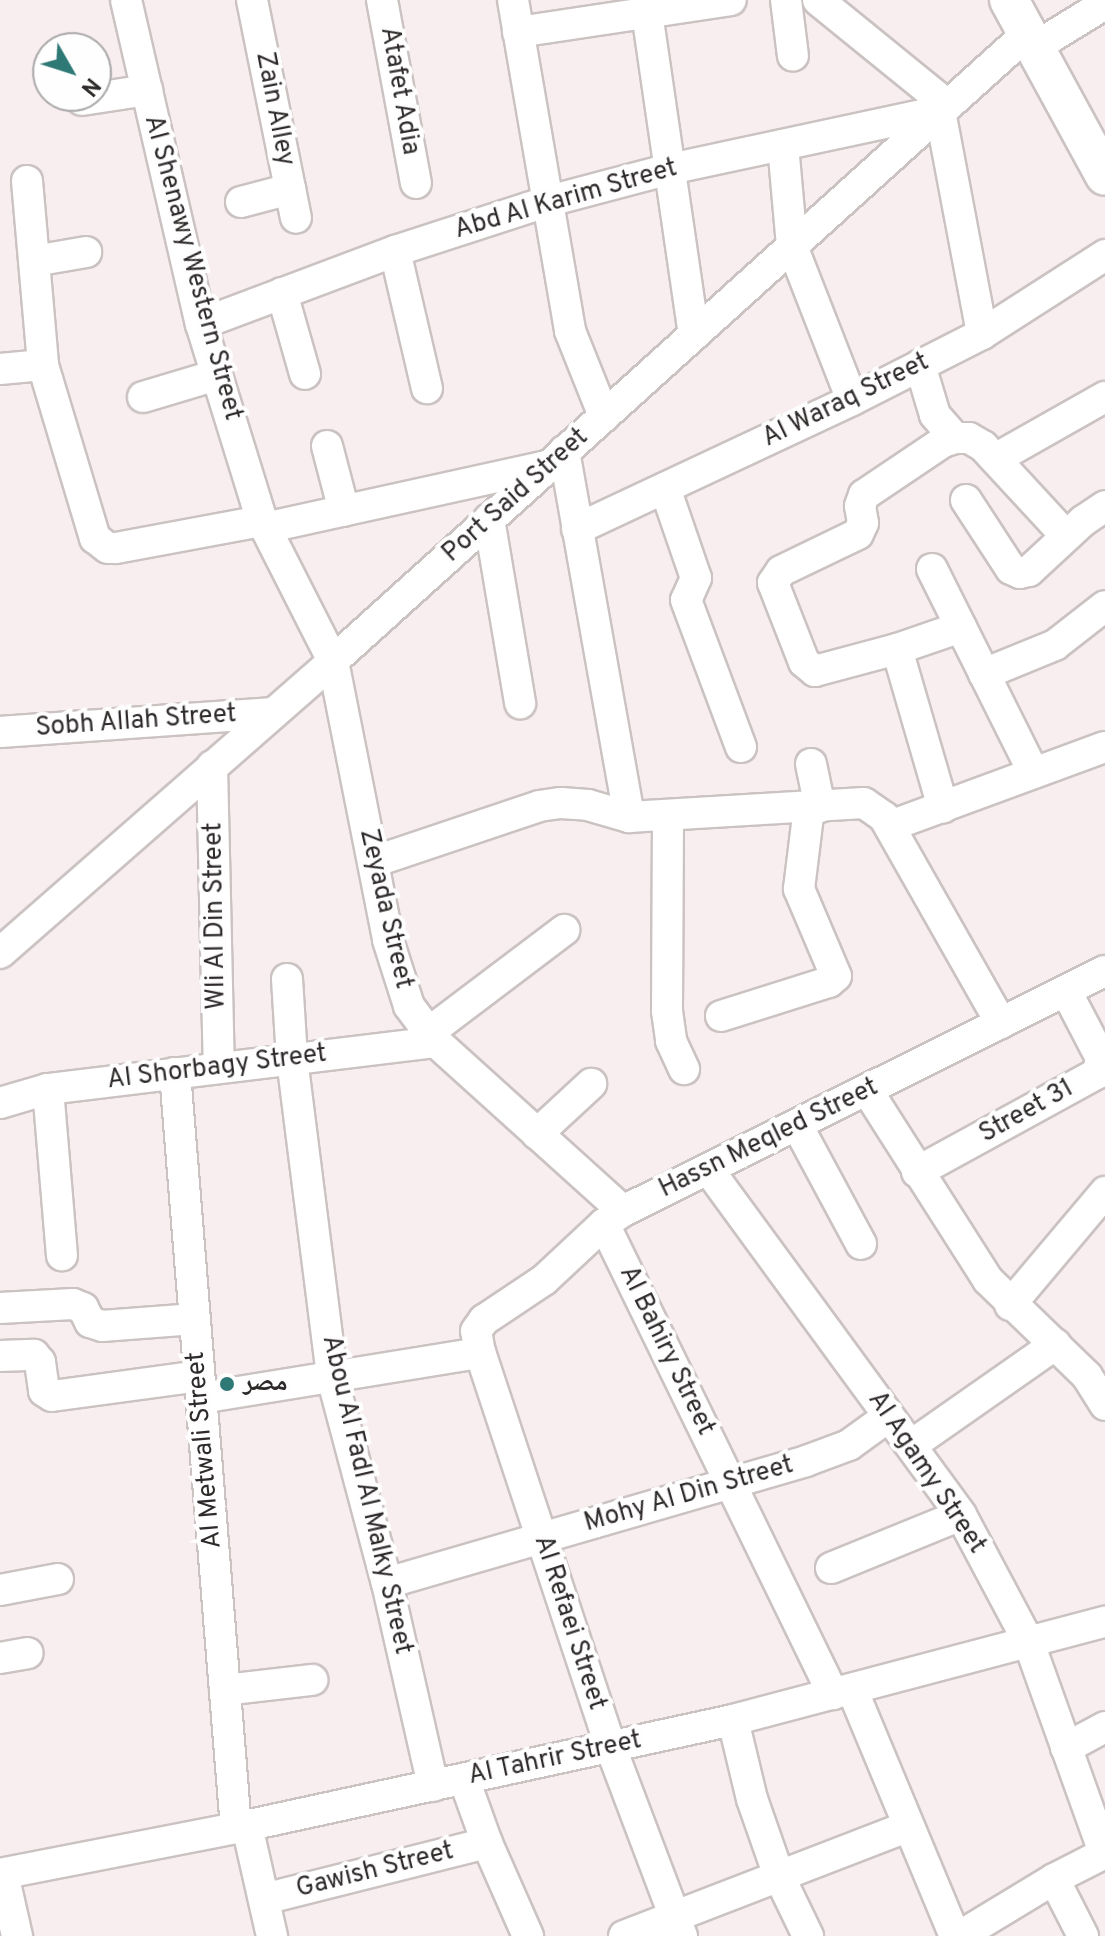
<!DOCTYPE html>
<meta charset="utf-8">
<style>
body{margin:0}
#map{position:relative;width:1105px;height:1936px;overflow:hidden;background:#f8eeef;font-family:Overpass,"Noto Naskh Arabic",sans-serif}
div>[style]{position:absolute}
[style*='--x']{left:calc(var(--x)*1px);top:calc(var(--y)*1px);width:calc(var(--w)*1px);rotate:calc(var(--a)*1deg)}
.roads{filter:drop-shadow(2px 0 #cbc2c2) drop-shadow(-2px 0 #cbc2c2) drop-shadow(0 2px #cbc2c2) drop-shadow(0 -2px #cbc2c2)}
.minor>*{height:30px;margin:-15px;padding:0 15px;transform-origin:15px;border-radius:15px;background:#fff}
.tertiary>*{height:38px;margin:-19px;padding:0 19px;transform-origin:19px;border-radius:19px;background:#fff}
.dots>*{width:22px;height:22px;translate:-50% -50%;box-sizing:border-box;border:4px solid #fefefe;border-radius:50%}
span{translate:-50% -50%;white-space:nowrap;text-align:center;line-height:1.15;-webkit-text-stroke:8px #fefefe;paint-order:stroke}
.street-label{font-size:26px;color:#2e2a2a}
.poi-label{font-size:26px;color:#2e2a2a;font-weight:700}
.left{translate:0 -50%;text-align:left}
.north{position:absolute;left:32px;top:32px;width:80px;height:80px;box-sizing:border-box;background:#fefefe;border:2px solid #aba9a9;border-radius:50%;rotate:129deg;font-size:22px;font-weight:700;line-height:32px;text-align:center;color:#2e2a2a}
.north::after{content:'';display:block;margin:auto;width:28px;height:36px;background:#2e7876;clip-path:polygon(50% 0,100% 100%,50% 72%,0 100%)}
</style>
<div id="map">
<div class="roads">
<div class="minor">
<div style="--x:126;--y:0;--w:333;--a:77"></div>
<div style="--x:201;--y:324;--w:206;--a:72.8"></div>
<div style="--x:262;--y:521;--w:157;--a:63.1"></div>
<div style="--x:333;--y:661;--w:284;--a:78.8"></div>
<div style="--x:388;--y:940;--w:69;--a:72.3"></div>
<div style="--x:409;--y:1006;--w:45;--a:53.1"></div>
<div style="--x:436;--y:1042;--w:252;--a:42.1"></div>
<div style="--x:252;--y:0;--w:222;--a:78.6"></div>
<div style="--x:382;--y:0;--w:186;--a:79.5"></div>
<div style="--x:513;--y:0;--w:336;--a:80.2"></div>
<div style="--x:570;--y:331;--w:92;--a:68.2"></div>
<div style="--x:786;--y:0;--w:56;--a:82.9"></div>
<div style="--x:818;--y:0;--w:166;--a:39.1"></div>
<div style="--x:647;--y:13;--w:325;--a:81.7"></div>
<div style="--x:518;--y:32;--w:215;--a:-8.5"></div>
<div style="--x:1035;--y:47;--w:82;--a:-31.6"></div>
<div style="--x:82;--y:100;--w:66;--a:-8.7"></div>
<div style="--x:783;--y:145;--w:101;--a:84.9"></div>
<div style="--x:792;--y:246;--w:165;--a:68.7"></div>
<div style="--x:27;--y:181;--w:185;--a:85"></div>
<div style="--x:43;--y:365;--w:181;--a:73.3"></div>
<div style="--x:95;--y:538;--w:16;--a:38"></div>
<div style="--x:108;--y:548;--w:8;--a:0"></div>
<div style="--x:116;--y:548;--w:148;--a:-10.5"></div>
<div style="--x:241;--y:202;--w:51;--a:-14.9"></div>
<div style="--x:395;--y:251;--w:141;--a:76.9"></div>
<div style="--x:34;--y:261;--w:53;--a:-9.8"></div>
<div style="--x:282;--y:293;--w:84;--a:74.1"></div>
<div style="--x:201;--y:324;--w:207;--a:-20.6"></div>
<div style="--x:395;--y:251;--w:162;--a:-18"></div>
<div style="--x:549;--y:201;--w:125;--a:-14.8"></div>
<div style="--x:670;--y:169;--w:276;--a:-12.1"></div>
<div style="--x:940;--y:111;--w:227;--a:79.3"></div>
<div style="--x:920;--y:365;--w:52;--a:73.3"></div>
<div style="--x:935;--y:415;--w:30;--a:49"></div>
<div style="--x:0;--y:369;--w:43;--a:-5.3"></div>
<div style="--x:143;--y:397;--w:77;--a:-16.6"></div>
<div style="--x:327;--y:446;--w:67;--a:75.3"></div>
<div style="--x:564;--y:451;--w:372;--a:79.9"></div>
<div style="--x:997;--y:458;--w:124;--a:-29.5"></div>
<div style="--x:665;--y:488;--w:95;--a:71"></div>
<div style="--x:696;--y:578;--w:24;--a:114"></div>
<div style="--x:686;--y:600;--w:157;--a:69.5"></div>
<div style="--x:966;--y:500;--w:82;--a:56.9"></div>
<div style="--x:1011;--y:569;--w:10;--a:24"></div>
<div style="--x:1020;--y:573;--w:9;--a:-13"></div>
<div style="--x:1029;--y:571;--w:74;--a:-42.8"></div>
<div style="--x:1083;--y:521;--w:27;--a:-34"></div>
<div style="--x:489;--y:519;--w:187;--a:80.4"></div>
<div style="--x:265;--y:528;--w:288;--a:-12.4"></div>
<div style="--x:577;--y:529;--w:304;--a:-25.1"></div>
<div style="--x:852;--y:400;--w:146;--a:-26.9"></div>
<div style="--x:982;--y:334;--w:146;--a:-32.7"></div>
<div style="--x:932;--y:569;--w:227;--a:63.5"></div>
<div style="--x:961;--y:627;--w:68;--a:161"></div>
<div style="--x:897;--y:649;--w:85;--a:165"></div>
<div style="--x:815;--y:671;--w:14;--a:-141"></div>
<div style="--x:804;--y:662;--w:85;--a:-111.4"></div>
<div style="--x:773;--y:583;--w:14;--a:-56"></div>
<div style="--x:781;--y:571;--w:85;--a:-25.7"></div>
<div style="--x:858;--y:534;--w:12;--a:-66"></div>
<div style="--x:863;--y:523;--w:17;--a:-100"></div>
<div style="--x:860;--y:506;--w:12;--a:-70"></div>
<div style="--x:864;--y:495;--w:95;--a:-33.9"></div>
<div style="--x:943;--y:442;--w:13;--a:-18"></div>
<div style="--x:955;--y:438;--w:14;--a:0"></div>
<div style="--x:969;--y:438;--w:16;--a:30"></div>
<div style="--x:983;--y:446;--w:122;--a:47.3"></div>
<div style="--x:897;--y:649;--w:165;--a:73.8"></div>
<div style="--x:984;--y:674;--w:77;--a:-22.2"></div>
<div style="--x:1055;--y:645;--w:63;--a:-38"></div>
<div style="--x:0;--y:732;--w:274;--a:-4"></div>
<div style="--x:811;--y:764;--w:44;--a:78.2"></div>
<div style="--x:212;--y:766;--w:300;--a:88.7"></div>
<div style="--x:668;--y:817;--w:194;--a:90.3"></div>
<div style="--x:667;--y:1011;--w:30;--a:82"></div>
<div style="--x:671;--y:1041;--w:31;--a:65"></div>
<div style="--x:890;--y:826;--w:229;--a:-20.2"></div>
<div style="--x:373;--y:862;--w:175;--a:-18.6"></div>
<div style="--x:539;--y:806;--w:22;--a:-8"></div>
<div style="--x:561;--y:803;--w:27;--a:4"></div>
<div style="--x:588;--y:805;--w:43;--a:16.3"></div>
<div style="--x:629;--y:817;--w:235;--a:-3.4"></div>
<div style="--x:864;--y:803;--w:24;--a:35"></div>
<div style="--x:884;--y:817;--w:237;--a:60.4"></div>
<div style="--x:0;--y:953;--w:443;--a:-41.2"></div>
<div style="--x:333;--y:661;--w:937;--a:-42.1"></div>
<div style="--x:287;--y:979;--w:80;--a:86.4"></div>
<div style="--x:292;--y:1059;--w:321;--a:82.8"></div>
<div style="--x:332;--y:1377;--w:213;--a:75.1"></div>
<div style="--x:387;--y:1583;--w:208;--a:77.2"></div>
<div style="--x:721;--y:1016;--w:113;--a:-17.5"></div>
<div style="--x:829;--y:982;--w:9;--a:-41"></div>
<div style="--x:836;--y:976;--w:95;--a:-113"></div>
<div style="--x:799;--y:889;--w:82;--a:-83"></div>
<div style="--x:428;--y:1033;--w:171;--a:-37.1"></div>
<div style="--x:175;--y:1073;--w:757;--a:85.38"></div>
<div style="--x:48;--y:1089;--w:167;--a:85.2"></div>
<div style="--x:867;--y:1090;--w:225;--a:57.5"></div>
<div style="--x:988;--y:1280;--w:138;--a:44.1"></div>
<div style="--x:1087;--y:1376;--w:34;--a:58"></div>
<div style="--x:0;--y:1103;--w:50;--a:-16.3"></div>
<div style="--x:48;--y:1089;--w:391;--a:-6.9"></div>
<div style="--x:797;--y:1125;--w:135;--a:61.7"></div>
<div style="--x:537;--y:1134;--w:74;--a:-42.8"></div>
<div style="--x:708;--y:1169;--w:429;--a:53.8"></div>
<div style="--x:961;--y:1515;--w:145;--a:62"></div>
<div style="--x:1029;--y:1643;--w:223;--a:70.3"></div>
<div style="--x:917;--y:1172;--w:206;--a:-28.7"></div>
<div style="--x:1098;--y:1073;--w:15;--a:-79"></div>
<div style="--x:1101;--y:1058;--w:76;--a:-117.6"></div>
<div style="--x:604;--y:1224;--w:523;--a:64.02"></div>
<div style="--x:1010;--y:1305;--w:148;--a:-49.9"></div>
<div style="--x:0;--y:1308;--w:73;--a:-3.1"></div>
<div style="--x:73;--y:1304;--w:11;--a:22"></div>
<div style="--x:83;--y:1308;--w:16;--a:63"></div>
<div style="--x:90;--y:1322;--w:13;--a:18"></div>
<div style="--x:102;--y:1326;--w:93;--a:-4.3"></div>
<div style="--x:0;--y:1356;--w:34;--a:-2"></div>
<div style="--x:34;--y:1355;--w:9;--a:49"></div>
<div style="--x:40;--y:1362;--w:29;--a:82"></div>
<div style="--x:44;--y:1391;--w:9;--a:32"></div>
<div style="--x:52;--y:1396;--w:148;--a:-7.7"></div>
<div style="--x:201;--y:1398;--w:283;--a:-9.2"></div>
<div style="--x:913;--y:1444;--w:174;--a:-35"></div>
<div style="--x:831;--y:1568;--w:140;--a:-22.2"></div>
<div style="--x:387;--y:1583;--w:436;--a:-16.2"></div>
<div style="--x:806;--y:1461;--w:46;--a:-20.4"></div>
<div style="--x:849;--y:1445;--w:49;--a:-35.9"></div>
<div style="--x:0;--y:1590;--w:59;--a:-10.7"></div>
<div style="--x:0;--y:1658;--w:28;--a:-10"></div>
<div style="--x:852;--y:1689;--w:268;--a:67.4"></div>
<div style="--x:225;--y:1690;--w:88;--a:-6.6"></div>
<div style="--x:733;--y:1720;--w:81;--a:76.5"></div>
<div style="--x:752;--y:1799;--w:82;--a:70.7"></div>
<div style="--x:779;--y:1876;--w:67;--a:64.2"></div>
<div style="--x:1066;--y:1748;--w:44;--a:-28.3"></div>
<div style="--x:464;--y:1779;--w:68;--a:70.2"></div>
<div style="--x:487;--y:1843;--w:102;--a:66.2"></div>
<div style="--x:247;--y:1826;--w:113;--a:77.2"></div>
<div style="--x:0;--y:1874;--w:240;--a:-11"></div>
<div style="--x:236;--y:1828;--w:509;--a:-12.26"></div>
<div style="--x:733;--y:1720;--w:385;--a:-14.8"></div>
<div style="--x:3;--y:1874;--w:64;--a:77.3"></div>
<div style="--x:1054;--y:1879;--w:64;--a:63"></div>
<div style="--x:264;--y:1899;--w:230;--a:-14.1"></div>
<div style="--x:624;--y:1936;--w:305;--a:-21.1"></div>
<div style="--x:682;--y:1936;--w:201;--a:-110.7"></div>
<div style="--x:611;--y:1748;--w:416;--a:-108.3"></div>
<div style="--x:480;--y:1353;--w:22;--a:-100"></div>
<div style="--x:476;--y:1331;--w:14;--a:-54"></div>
<div style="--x:484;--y:1320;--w:72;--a:-33.7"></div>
<div style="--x:544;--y:1280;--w:82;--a:-43"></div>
<div style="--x:604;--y:1224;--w:23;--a:-34"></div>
<div style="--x:623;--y:1211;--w:538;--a:-26.47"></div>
<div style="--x:960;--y:1936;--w:110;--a:-31.2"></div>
<div style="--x:1054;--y:1879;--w:57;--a:-27"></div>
</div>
<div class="tertiary">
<div style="--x:1009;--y:0;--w:200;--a:61.4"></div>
</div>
</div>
<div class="dots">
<div style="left:227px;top:1384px;background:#2e7876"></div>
</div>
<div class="street-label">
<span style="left:399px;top:91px;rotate:80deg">Atafet Adia</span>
<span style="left:274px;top:109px;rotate:79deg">Zain Alley</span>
<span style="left:566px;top:200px;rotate:-16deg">Abd Al Karim Street</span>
<span style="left:192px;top:268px;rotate:75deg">Al Shenawy Western Street</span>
<span style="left:846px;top:401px;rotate:-26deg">Al Waraq Street</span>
<span style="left:516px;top:496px;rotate:-42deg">Port Said Street</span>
<span style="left:136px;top:722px;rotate:-4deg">Sobh Allah Street</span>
<span style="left:385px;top:909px;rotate:77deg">Zeyada Street</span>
<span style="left:216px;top:916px;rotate:-91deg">Wli Al Din Street</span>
<span style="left:217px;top:1068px;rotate:-7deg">Al Shorbagy Street</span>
<span style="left:1027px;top:1112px;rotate:-29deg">Street 31</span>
<span style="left:769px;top:1139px;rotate:-26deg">Hassn Meqled Street</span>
<span style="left:666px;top:1351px;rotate:64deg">Al Bahiry Street</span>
<span style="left:205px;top:1450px;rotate:-95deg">Al Metwali Street</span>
<span style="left:926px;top:1473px;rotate:56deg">Al Agamy Street</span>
<span style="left:366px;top:1495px;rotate:77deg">Abou Al Fadl Al Malky Street</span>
<span style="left:689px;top:1495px;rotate:-16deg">Mohy Al Din Street</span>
<span style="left:569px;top:1623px;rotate:72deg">Al Refaei Street</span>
<span style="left:555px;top:1759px;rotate:-12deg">Al Tahrir Street</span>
<span style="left:375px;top:1871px;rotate:-14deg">Gawish Street</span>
</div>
<div class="poi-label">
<span class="left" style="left:243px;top:1384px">مصر</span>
</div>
<div class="north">N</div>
</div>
